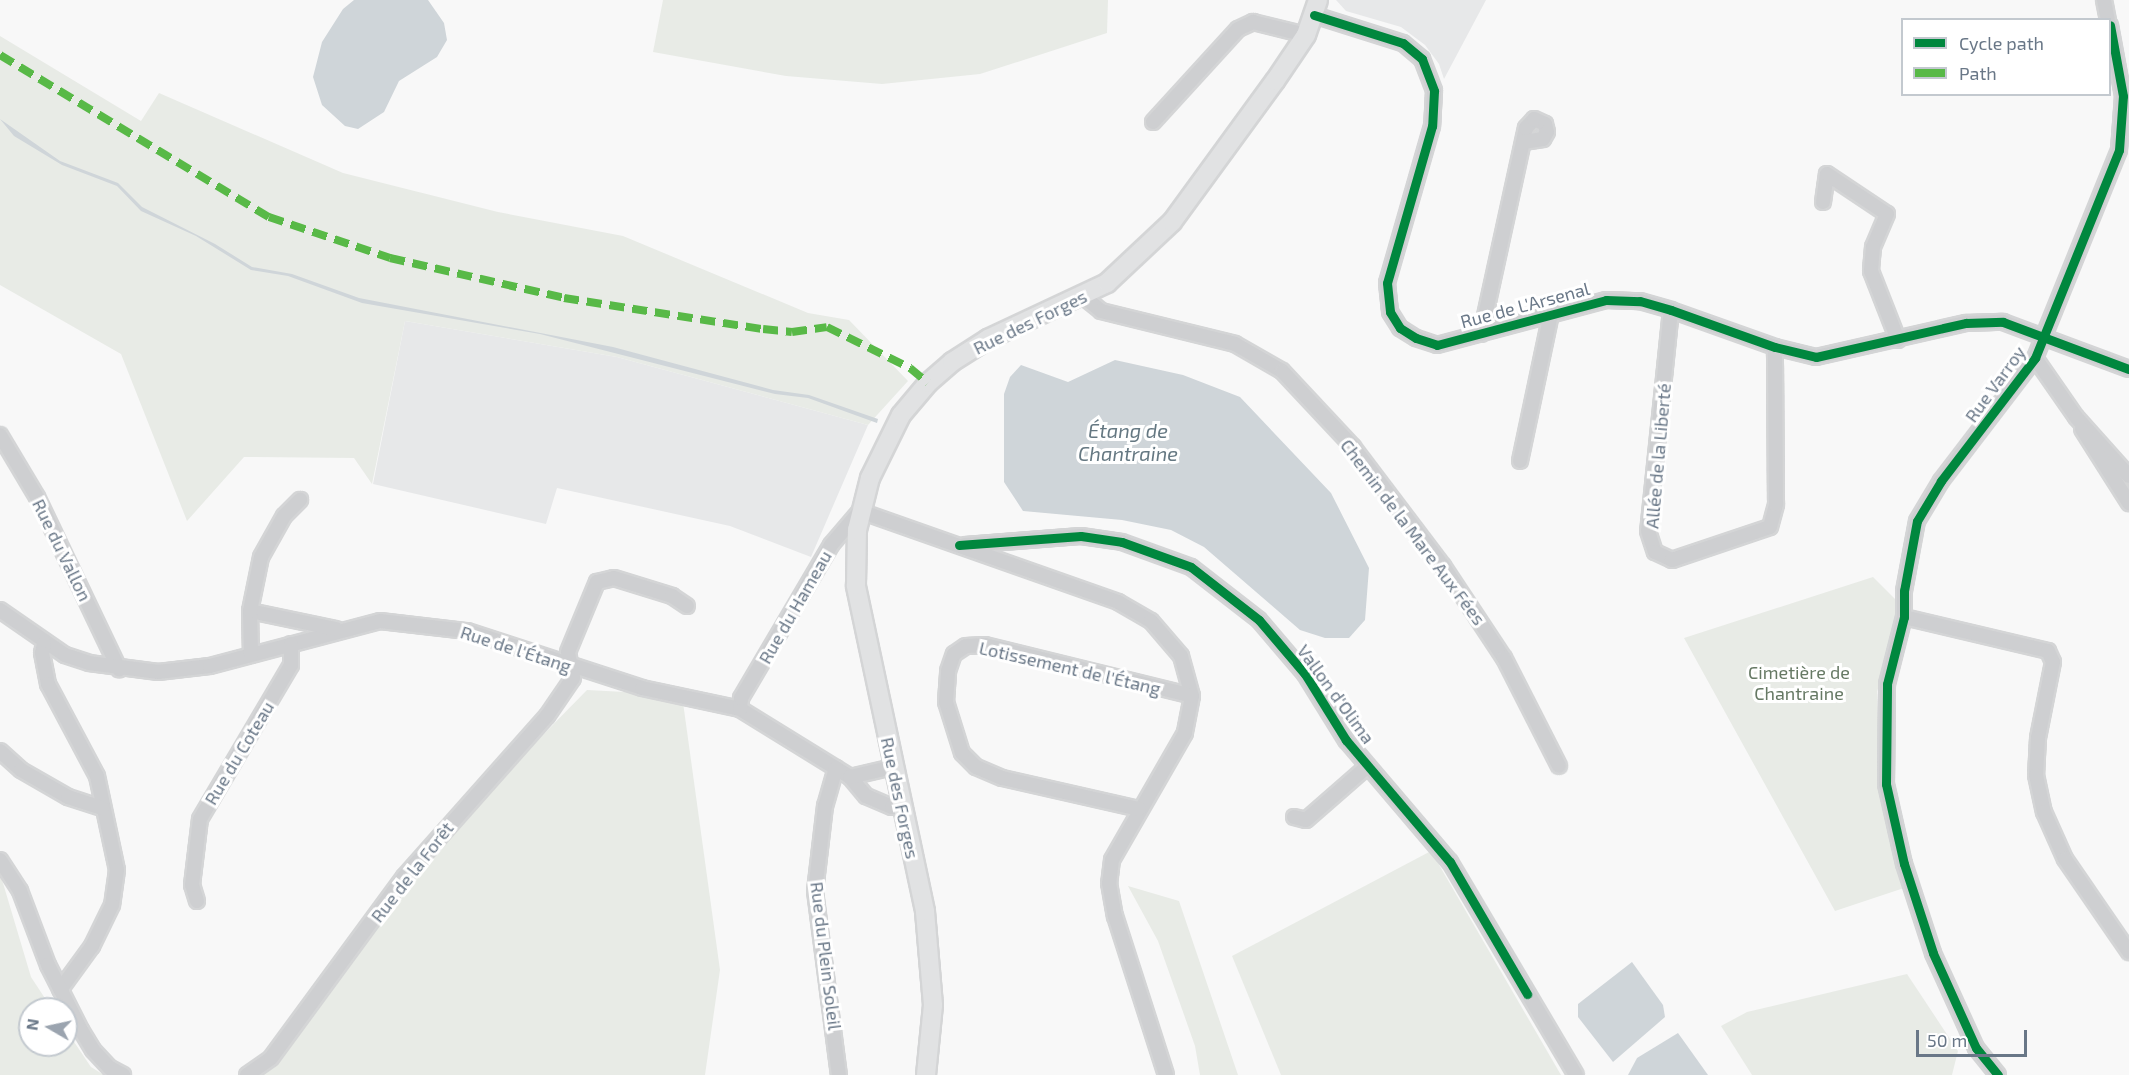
<!DOCTYPE html>
<meta charset="utf-8">
<style>
body{margin:0}
#map{position:relative;width:2129px;height:1075px;overflow:hidden;background:#f8f8f8;font-family:"Exo 2",sans-serif}
div>[style]{position:absolute}
[style*='--x']{left:calc(var(--x)*1px);top:calc(var(--y)*1px);width:calc(var(--w)*1px);rotate:calc(var(--a)*1deg)}
.built>*{inset:0;background:#e7e8e9}
.green>*{inset:0;background:#e8ebe6}
.water>*{inset:0;background:#cfd5d9}
.roads{filter:drop-shadow(2px 0 #d4d5d6) drop-shadow(-2px 0 #d4d5d6) drop-shadow(0 2px #d4d5d6) drop-shadow(0 -2px #d4d5d6)}
.street>*{height:14px;margin:-7px;padding:0 7px;transform-origin:7px;border-radius:7px;background:#cecfd1}
.secondary>*{height:18px;margin:-9px;padding:0 9px;transform-origin:9px;border-radius:9px;background:#e1e2e3}
.quiet>*{height:8px;margin-top:-4px;transform-origin:0;background:repeating-linear-gradient(90deg,#58b947 0 15px,transparent 0 23px)}
.cycleway>*{height:9px;margin:-4.5px;padding:0 4.5px;transform-origin:4.5px;border-radius:4.5px;background:#00873e}
span{translate:-50% -50%;white-space:nowrap;text-align:center;line-height:1.15;-webkit-text-stroke:6px #fff;paint-order:stroke}
.street-label{font-size:18px;color:#697787}
.park-label{font-size:18px;color:#667964}
.water-label{font-size:20px;color:#657882;font-style:italic}
.legend{position:absolute;left:1901px;top:18px;width:210px;height:78px;box-sizing:border-box;background:#fff;border:2px solid #c3c9cf;margin:0;padding:8px 10px;list-style:none;font-size:18px;color:#697787}
.legend li{display:flex;align-items:center;gap:12px;height:30px}
.legend b{width:30px;border:2px solid #c3c9cf}
.north{position:absolute;left:18px;top:997px;width:60px;height:60px;box-sizing:border-box;background:#fff;border:2px solid #c3c9cf;border-radius:50%;rotate:279deg;font-size:16px;font-weight:700;line-height:24px;text-align:center;color:#697787}
.north::after{content:'';display:block;margin:auto;width:21px;height:27px;background:#9ba4af;clip-path:polygon(50% 0,100% 100%,50% 72%,0 100%)}
.scale{position:absolute;left:1916px;top:1030px;width:111px;height:27px;box-sizing:border-box;border:3px solid #697787;border-top:0;padding-left:8px;font-size:18px;line-height:21px;white-space:nowrap;color:#697787;-webkit-text-stroke:4px #fff;paint-order:stroke}
</style>
<div id="map">
<div class="built">
<div style="clip-path:polygon(1336px 0,1486px 0,1444px 79px,1439px 64px,1425px 45px,1401px 27px,1346px 11px)"></div>
<div style="clip-path:polygon(405px 321px,617px 357px,868px 425px,811px 557px,730px 526px,557px 488px,546px 524px,373px 484px)"></div>
</div>
<div class="green">
<div style="clip-path:polygon(663px 0,1108px 0,1107px 33px,980px 74px,882px 84px,786px 76px,653px 52px)"></div>
<div style="clip-path:polygon(0 36px,141px 121px,159px 93px,343px 173px,498px 212px,623px 236px,808px 313px,849px 320px,908px 381px,868px 425px,617px 357px,405px 321px,372px 484px,354px 458px,244px 457px,187px 521px,121px 354px,0 285px)"></div>
<div style="clip-path:polygon(1873px 577px,1901px 605px,1877px 692px,1880px 788px,1904px 888px,1835px 911px,1684px 638px)"></div>
<div style="clip-path:polygon(587px 690px,682px 695px,720px 970px,705px 1075px,255px 1075px,422px 858px)"></div>
<div style="clip-path:polygon(1431px 851px,1561px 1075px,1281px 1075px,1232px 956px)"></div>
<div style="clip-path:polygon(0 873px,31px 977px,52px 1009px,30px 1009px,30px 1045px,66px 1045px,66px 1030px,91px 1067px,104px 1075px,0 1075px)"></div>
<div style="clip-path:polygon(1128px 886px,1179px 901px,1238px 1075px,1200px 1075px,1195px 1046px,1158px 941px)"></div>
<div style="clip-path:polygon(1907px 974px,1958px 1051px,1952px 1075px,1752px 1075px,1721px 1026px,1747px 1012px)"></div>
</div>
<div class="water">
<div style="clip-path:polygon(354px 0,428px 0,444px 23px,447px 40px,437px 57px,399px 81px,384px 112px,358px 129px,345px 126px,322px 105px,313px 77px,322px 42px,343px 9px)"></div>
<div style="clip-path:polygon(0 119px,60px 161px,118px 183px,142px 207px,215px 244px,252px 267px,292px 274px,359px 298px,613px 347px,773px 390px,809px 395px,878px 419px,877px 423px,808px 398px,775px 394px,540px 334px,362px 303px,288px 276px,251px 270px,196px 236px,141px 211px,117px 186px,62px 165px,14px 136px)"></div>
<div style="clip-path:polygon(1115px 360px,1183px 375px,1240px 397px,1331px 493px,1369px 568px,1365px 620px,1349px 638px,1325px 638px,1300px 630px,1204px 547px,1171px 530px,1122px 520px,1023px 511px,1004px 482px,1004px 394px,1010px 377px,1021px 365px,1068px 382px)"></div>
<div style="clip-path:polygon(1632px 962px,1663px 1005px,1665px 1017px,1613px 1062px,1578px 1017px,1578px 1004px)"></div>
<div style="clip-path:polygon(1678px 1033px,1708px 1075px,1628px 1075px,1637px 1058px)"></div>
</div>
<div class="roads">
<div class="street">
<div style="--x:2104;--y:0;--w:20;--a:79"></div>
<div style="--x:1314;--y:15;--w:93;--a:17.5"></div>
<div style="--x:1403;--y:43;--w:25;--a:40"></div>
<div style="--x:1422;--y:59;--w:34;--a:69"></div>
<div style="--x:1434;--y:91;--w:35;--a:93"></div>
<div style="--x:1432;--y:126;--w:163;--a:106"></div>
<div style="--x:1387;--y:283;--w:29;--a:84"></div>
<div style="--x:1390;--y:312;--w:19;--a:58"></div>
<div style="--x:1400;--y:328;--w:19;--a:32"></div>
<div style="--x:1416;--y:338;--w:22;--a:18"></div>
<div style="--x:1437;--y:345;--w:175;--a:-14.9"></div>
<div style="--x:1606;--y:300;--w:34;--a:2"></div>
<div style="--x:1640;--y:301;--w:32;--a:16"></div>
<div style="--x:1671;--y:310;--w:110;--a:19.6"></div>
<div style="--x:1775;--y:347;--w:42;--a:13.7"></div>
<div style="--x:1816;--y:357;--w:154;--a:-12.8"></div>
<div style="--x:1966;--y:323;--w:37;--a:-2"></div>
<div style="--x:2003;--y:322;--w:134;--a:20.5"></div>
<div style="--x:1153;--y:122;--w:126;--a:-47.6"></div>
<div style="--x:1238;--y:29;--w:17;--a:-25"></div>
<div style="--x:1253;--y:22;--w:55;--a:13.8"></div>
<div style="--x:1823;--y:202;--w:28;--a:-82"></div>
<div style="--x:1827;--y:174;--w:72;--a:33.7"></div>
<div style="--x:1887;--y:214;--w:36;--a:113"></div>
<div style="--x:1873;--y:247;--w:24;--a:95"></div>
<div style="--x:1871;--y:271;--w:74;--a:68.6"></div>
<div style="--x:1084;--y:297;--w:22;--a:39"></div>
<div style="--x:1101;--y:311;--w:138;--a:13.8"></div>
<div style="--x:1235;--y:344;--w:54;--a:29.9"></div>
<div style="--x:1282;--y:371;--w:104;--a:46.9"></div>
<div style="--x:1353;--y:447;--w:149;--a:52.9"></div>
<div style="--x:1443;--y:566;--w:110;--a:56.5"></div>
<div style="--x:1504;--y:658;--w:121;--a:63"></div>
<div style="--x:1671;--y:310;--w:222;--a:95.9"></div>
<div style="--x:1648;--y:531;--w:22;--a:72"></div>
<div style="--x:1655;--y:552;--w:19;--a:25"></div>
<div style="--x:1672;--y:560;--w:103;--a:-18.6"></div>
<div style="--x:1770;--y:527;--w:24;--a:-75"></div>
<div style="--x:1776;--y:504;--w:157;--a:-90.4"></div>
<div style="--x:1481;--y:334;--w:211;--a:-77.7"></div>
<div style="--x:1526;--y:128;--w:12;--a:-48"></div>
<div style="--x:1534;--y:119;--w:12;--a:24"></div>
<div style="--x:1545;--y:124;--w:8;--a:76"></div>
<div style="--x:1547;--y:132;--w:8;--a:120"></div>
<div style="--x:1543;--y:139;--w:20;--a:171"></div>
<div style="--x:2035;--y:358;--w:72;--a:55.2"></div>
<div style="--x:2076;--y:417;--w:79;--a:48.1"></div>
<div style="--x:2082;--y:429;--w:88;--a:57.6"></div>
<div style="--x:0;--y:435;--w:72;--a:59.2"></div>
<div style="--x:37;--y:497;--w:191;--a:64.5"></div>
<div style="--x:1520;--y:461;--w:150;--a:-78.1"></div>
<div style="--x:965;--y:545;--w:116;--a:-4.4"></div>
<div style="--x:1081;--y:536;--w:41;--a:8.3"></div>
<div style="--x:1122;--y:542;--w:73;--a:19.9"></div>
<div style="--x:1191;--y:567;--w:86;--a:37.9"></div>
<div style="--x:1259;--y:620;--w:71;--a:49.6"></div>
<div style="--x:1305;--y:674;--w:78;--a:58.2"></div>
<div style="--x:1346;--y:740;--w:160;--a:49.6"></div>
<div style="--x:1450;--y:862;--w:247;--a:59.4"></div>
<div style="--x:0;--y:610;--w:79;--a:34.7"></div>
<div style="--x:65;--y:655;--w:25;--a:18"></div>
<div style="--x:89;--y:663;--w:70;--a:7.4"></div>
<div style="--x:158;--y:672;--w:52;--a:-6.6"></div>
<div style="--x:210;--y:666;--w:176;--a:-14.8"></div>
<div style="--x:380;--y:621;--w:88;--a:6.6"></div>
<div style="--x:467;--y:631;--w:184;--a:18"></div>
<div style="--x:642;--y:688;--w:100;--a:12.1"></div>
<div style="--x:740;--y:709;--w:129;--a:31.7"></div>
<div style="--x:850;--y:777;--w:25;--a:50"></div>
<div style="--x:866;--y:796;--w:28;--a:23"></div>
<div style="--x:892;--y:807;--w:11;--a:0"></div>
<div style="--x:250;--y:611;--w:88;--a:11.8"></div>
<div style="--x:1904;--y:617;--w:148;--a:13.3"></div>
<div style="--x:2048;--y:651;--w:12;--a:66"></div>
<div style="--x:2053;--y:662;--w:77;--a:101.2"></div>
<div style="--x:2038;--y:738;--w:37;--a:93"></div>
<div style="--x:2036;--y:775;--w:38;--a:78"></div>
<div style="--x:2044;--y:812;--w:51;--a:65.9"></div>
<div style="--x:2065;--y:859;--w:113;--a:55.5"></div>
<div style="--x:44;--y:643;--w:10;--a:101"></div>
<div style="--x:42;--y:653;--w:32;--a:79"></div>
<div style="--x:48;--y:684;--w:104;--a:62"></div>
<div style="--x:97;--y:776;--w:96;--a:78"></div>
<div style="--x:117;--y:870;--w:35;--a:98"></div>
<div style="--x:112;--y:905;--w:46;--a:116"></div>
<div style="--x:92;--y:946;--w:54;--a:126"></div>
<div style="--x:251;--y:655;--w:44;--a:-91.3"></div>
<div style="--x:250;--y:611;--w:55;--a:-78.5"></div>
<div style="--x:261;--y:557;--w:47;--a:-60.7"></div>
<div style="--x:284;--y:516;--w:23;--a:-45"></div>
<div style="--x:740;--y:709;--w:11;--a:-85"></div>
<div style="--x:741;--y:698;--w:178;--a:-59.5"></div>
<div style="--x:831;--y:545;--w:45;--a:-49.5"></div>
<div style="--x:860;--y:511;--w:274;--a:19.4"></div>
<div style="--x:1118;--y:602;--w:38;--a:30"></div>
<div style="--x:1151;--y:621;--w:46;--a:49.4"></div>
<div style="--x:1181;--y:656;--w:41;--a:74.6"></div>
<div style="--x:1192;--y:696;--w:38;--a:101"></div>
<div style="--x:1185;--y:733;--w:146;--a:119.9"></div>
<div style="--x:1112;--y:860;--w:23;--a:97"></div>
<div style="--x:1109;--y:883;--w:34;--a:80"></div>
<div style="--x:1115;--y:916;--w:167;--a:72.2"></div>
<div style="--x:0;--y:751;--w:28;--a:42"></div>
<div style="--x:21;--y:770;--w:54;--a:29.9"></div>
<div style="--x:68;--y:797;--w:36;--a:18"></div>
<div style="--x:836;--y:768;--w:40;--a:106"></div>
<div style="--x:825;--y:806;--w:86;--a:96.7"></div>
<div style="--x:815;--y:891;--w:186;--a:82.6"></div>
<div style="--x:850;--y:777;--w:44;--a:-13.1"></div>
<div style="--x:1139;--y:809;--w:140;--a:-167.2"></div>
<div style="--x:1002;--y:778;--w:28;--a:-157"></div>
<div style="--x:976;--y:767;--w:20;--a:-135"></div>
<div style="--x:962;--y:753;--w:53;--a:-107.4"></div>
<div style="--x:946;--y:702;--w:31;--a:-86"></div>
<div style="--x:948;--y:671;--w:18;--a:-71"></div>
<div style="--x:954;--y:654;--w:14;--a:-34"></div>
<div style="--x:966;--y:646;--w:19;--a:-3"></div>
<div style="--x:985;--y:645;--w:213;--a:13.8"></div>
<div style="--x:1294;--y:817;--w:12;--a:14"></div>
<div style="--x:1306;--y:820;--w:82;--a:-41.1"></div>
<div style="--x:0;--y:860;--w:37;--a:57"></div>
<div style="--x:20;--y:891;--w:79;--a:69.3"></div>
<div style="--x:48;--y:965;--w:73;--a:63.1"></div>
<div style="--x:81;--y:1030;--w:23;--a:59"></div>
<div style="--x:93;--y:1050;--w:25;--a:47"></div>
<div style="--x:110;--y:1068;--w:15;--a:28"></div>
<div style="--x:197;--y:901;--w:17;--a:-107"></div>
<div style="--x:192;--y:885;--w:66;--a:-83.1"></div>
<div style="--x:200;--y:819;--w:179;--a:-59.4"></div>
<div style="--x:291;--y:665;--w:21;--a:-90"></div>
<div style="--x:247;--y:1075;--w:29;--a:-35"></div>
<div style="--x:271;--y:1058;--w:225;--a:-53.7"></div>
<div style="--x:404;--y:877;--w:215;--a:-48.4"></div>
<div style="--x:547;--y:716;--w:46;--a:-55.6"></div>
<div style="--x:573;--y:678;--w:26;--a:-101"></div>
<div style="--x:568;--y:652;--w:76;--a:-67.5"></div>
<div style="--x:597;--y:582;--w:17;--a:-13"></div>
<div style="--x:614;--y:578;--w:61;--a:17.2"></div>
<div style="--x:672;--y:596;--w:18;--a:34"></div>
<div style="--x:1998;--y:1075;--w:35;--a:-129"></div>
<div style="--x:1976;--y:1048;--w:104;--a:-114.4"></div>
<div style="--x:1933;--y:953;--w:94;--a:-108"></div>
<div style="--x:1904;--y:864;--w:82;--a:-102.7"></div>
<div style="--x:1886;--y:784;--w:100;--a:-89.4"></div>
<div style="--x:1887;--y:684;--w:69;--a:-75.8"></div>
<div style="--x:1904;--y:617;--w:26;--a:-90"></div>
<div style="--x:1904;--y:591;--w:71;--a:-79.5"></div>
<div style="--x:1917;--y:521;--w:47;--a:-59"></div>
<div style="--x:1941;--y:481;--w:155;--a:-52.6"></div>
<div style="--x:2035;--y:358;--w:224;--a:-68"></div>
<div style="--x:2119;--y:150;--w:54;--a:-85.8"></div>
<div style="--x:2123;--y:96;--w:72;--a:-100.4"></div>
</div>
<div class="secondary">
<div style="--x:926;--y:1075;--w:70;--a:-84.3"></div>
<div style="--x:933;--y:1005;--w:94;--a:-94.9"></div>
<div style="--x:925;--y:911;--w:333;--a:-102"></div>
<div style="--x:856;--y:585;--w:55;--a:-89"></div>
<div style="--x:857;--y:530;--w:54;--a:-76"></div>
<div style="--x:870;--y:478;--w:70;--a:-63.8"></div>
<div style="--x:901;--y:415;--w:42;--a:-49.8"></div>
<div style="--x:928;--y:383;--w:32;--a:-41"></div>
<div style="--x:952;--y:362;--w:43;--a:-32.6"></div>
<div style="--x:988;--y:339;--w:132;--a:-25.2"></div>
<div style="--x:1107;--y:283;--w:89;--a:-43.2"></div>
<div style="--x:1172;--y:222;--w:175;--a:-53.9"></div>
<div style="--x:1275;--y:81;--w:55;--a:-56"></div>
<div style="--x:1306;--y:35;--w:37;--a:-71"></div>
</div>
</div>
<div class="quiet">
<div style="--x:0;--y:55;--w:314;--a:31.1"></div>
<div style="--x:269;--y:217;--w:128;--a:18.7"></div>
<div style="--x:390;--y:258;--w:179;--a:12.9"></div>
<div style="--x:564;--y:298;--w:201;--a:8.9"></div>
<div style="--x:763;--y:329;--w:29;--a:6"></div>
<div style="--x:792;--y:332;--w:35;--a:-8"></div>
<div style="--x:827;--y:327;--w:93;--a:26.3"></div>
<div style="--x:910;--y:368;--w:23;--a:40"></div>
</div>
<div class="cycleway">
<div style="--x:1314;--y:15;--w:93;--a:17.5"></div>
<div style="--x:1403;--y:43;--w:25;--a:40"></div>
<div style="--x:1422;--y:59;--w:34;--a:69"></div>
<div style="--x:1434;--y:91;--w:35;--a:93"></div>
<div style="--x:1432;--y:126;--w:163;--a:106"></div>
<div style="--x:1387;--y:283;--w:29;--a:84"></div>
<div style="--x:1390;--y:312;--w:19;--a:58"></div>
<div style="--x:1400;--y:328;--w:19;--a:32"></div>
<div style="--x:1416;--y:338;--w:22;--a:18"></div>
<div style="--x:1437;--y:345;--w:175;--a:-14.9"></div>
<div style="--x:1606;--y:300;--w:34;--a:2"></div>
<div style="--x:1640;--y:301;--w:32;--a:16"></div>
<div style="--x:1671;--y:310;--w:110;--a:19.6"></div>
<div style="--x:1775;--y:347;--w:42;--a:13.7"></div>
<div style="--x:1816;--y:357;--w:154;--a:-12.8"></div>
<div style="--x:1966;--y:323;--w:37;--a:-2"></div>
<div style="--x:2003;--y:322;--w:134;--a:20.5"></div>
<div style="--x:959;--y:545;--w:122;--a:-4.2"></div>
<div style="--x:1081;--y:536;--w:41;--a:8.3"></div>
<div style="--x:1122;--y:542;--w:73;--a:19.9"></div>
<div style="--x:1191;--y:567;--w:86;--a:37.9"></div>
<div style="--x:1259;--y:620;--w:71;--a:49.6"></div>
<div style="--x:1305;--y:674;--w:78;--a:58.2"></div>
<div style="--x:1346;--y:740;--w:160;--a:49.6"></div>
<div style="--x:1450;--y:862;--w:153;--a:59.7"></div>
<div style="--x:1998;--y:1075;--w:35;--a:-129"></div>
<div style="--x:1976;--y:1048;--w:104;--a:-114.4"></div>
<div style="--x:1933;--y:953;--w:94;--a:-108"></div>
<div style="--x:1904;--y:864;--w:82;--a:-102.7"></div>
<div style="--x:1886;--y:784;--w:100;--a:-89.4"></div>
<div style="--x:1887;--y:684;--w:69;--a:-75.8"></div>
<div style="--x:1904;--y:617;--w:26;--a:-90"></div>
<div style="--x:1904;--y:591;--w:71;--a:-79.5"></div>
<div style="--x:1917;--y:521;--w:47;--a:-59"></div>
<div style="--x:1941;--y:481;--w:155;--a:-52.6"></div>
<div style="--x:2035;--y:358;--w:224;--a:-68"></div>
<div style="--x:2119;--y:150;--w:54;--a:-85.8"></div>
<div style="--x:2123;--y:96;--w:72;--a:-100.4"></div>
</div>
<div class="street-label">
<span style="left:1525px;top:305px;rotate:-15deg">Rue de L'Arsenal</span>
<span style="left:1030px;top:322px;rotate:-26deg">Rue des Forges</span>
<span style="left:1995px;top:384px;rotate:-54deg">Rue Varroy</span>
<span style="left:1658px;top:456px;rotate:-85deg">Allée de la Liberté</span>
<span style="left:1413px;top:532px;rotate:53deg">Chemin de la Mare Aux Fées</span>
<span style="left:62px;top:550px;rotate:64deg">Rue du Vallon</span>
<span style="left:795px;top:607px;rotate:-60deg">Rue du Hameau</span>
<span style="left:516px;top:649px;rotate:18deg">Rue de l'Étang</span>
<span style="left:1070px;top:668px;rotate:13deg">Lotissement de l'Étang</span>
<span style="left:1336px;top:694px;rotate:54deg">Vallon d'Olima</span>
<span style="left:239px;top:753px;rotate:-59deg">Rue du Coteau</span>
<span style="left:900px;top:798px;rotate:78deg">Rue des Forges</span>
<span style="left:412px;top:872px;rotate:-52deg">Rue de la Forêt</span>
<span style="left:826px;top:956px;rotate:83deg">Rue du Plein Soleil</span>
</div>
<div class="park-label">
<span style="left:1799px;top:683px">Cimetière de<br>Chantraine</span>
</div>
<div class="water-label">
<span style="left:1128px;top:442px">Étang de<br>Chantraine</span>
</div>
<ul class="legend">
<li><b style="height:8px;background:#00873e"></b>Cycle path</li>
<li><b style="height:8px;background:#58b947"></b>Path</li>
</ul>
<div class="north">N</div>
<div class="scale">50 m</div>
</div>
